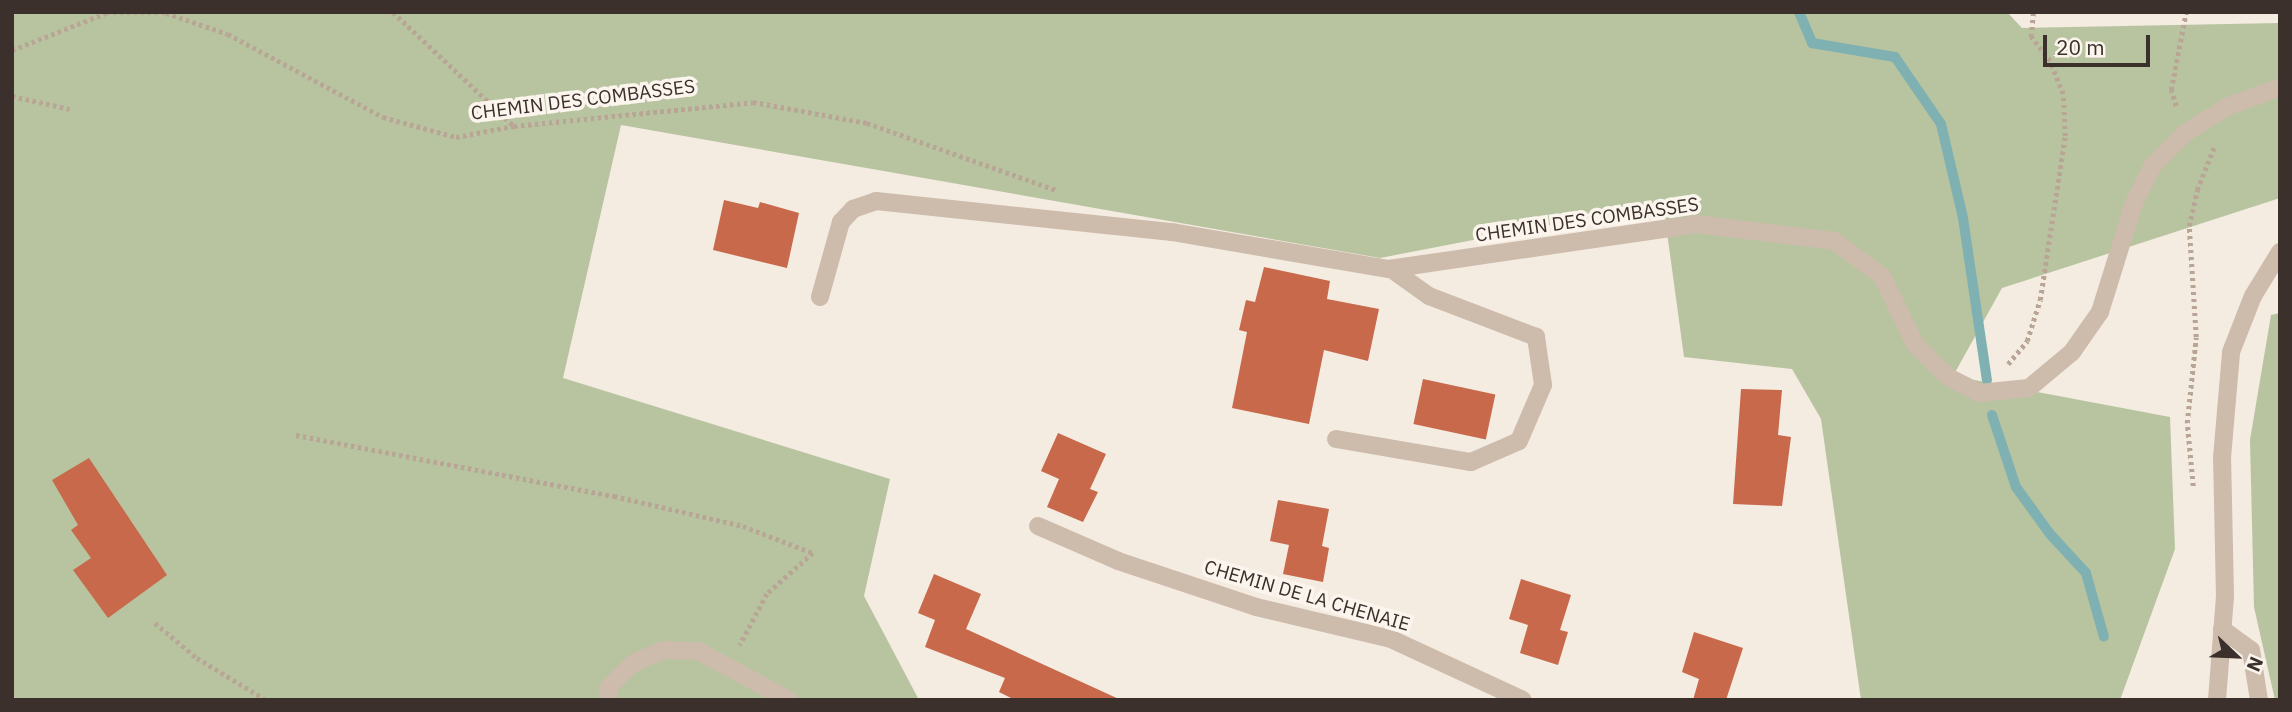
<!DOCTYPE html>
<style>
body{margin:0}
#map{position:relative;width:2292px;height:712px;overflow:hidden;background:#f4ebe1;font-family:"IBM Plex Sans",sans-serif}
div>[style]{position:absolute}
[style*='--x']{left:calc(var(--x)*1px);top:calc(var(--y)*1px);width:calc(var(--w)*1px);rotate:calc(var(--a)*1deg)}
.green>*{inset:0;background:#b8c4a0}
.stream>*{height:10px;margin:-5px;padding:0 5px;transform-origin:5px;border-radius:5px;background:#7fb0b2}
.building>*{inset:0;background:#c8694b;transform-origin:0 0}
.path>*{height:4.5px;margin-top:-2.25px;transform-origin:0;background:repeating-linear-gradient(90deg,#b9a596 0 3.5px,transparent 0 7px)}
.minor>*{height:18px;margin:-9px;padding:0 9px;transform-origin:9px;border-radius:9px;background:#cdbbac}
span{translate:-50% -50%;white-space:nowrap;text-align:center;line-height:1.15;-webkit-text-stroke:7px #fbf5ee;paint-order:stroke}
.street-label{font-size:19px;color:#3b302b}
.frame{position:absolute;inset:0;border:14px solid #3b302b;pointer-events:none}
.north{position:absolute;left:2201px;top:621px;width:70px;height:70px;-webkit-text-stroke:5px #fbf5ee;paint-order:stroke;rotate:113deg;font-size:19px;font-weight:700;line-height:28px;text-align:center;color:#3b302b}
.north::after{content:'';display:block;margin:auto;width:24px;height:32px;background:#3b302b;clip-path:polygon(50% 0,100% 100%,50% 72%,0 100%)}
.scale{position:absolute;left:2043px;top:35px;width:107px;height:32px;box-sizing:border-box;border:4px solid #3b302b;border-top:0;padding-left:9px;font-size:21px;line-height:24px;white-space:nowrap;color:#3b302b;-webkit-text-stroke:5px #fbf5ee;paint-order:stroke}
</style>
<div id="map">
<div class="green">
<div style="clip-path:polygon(12px 12px,2007px 12px,2022px 28px,2280px 23px,2280px 198px,2002px 288px,1953px 376px,2170px 417px,2175px 549px,2120px 700px,1861px 700px,1821px 419px,1792px 369px,1684px 357px,1663px 203px,1380px 258px,621px 125px,563px 378px,890px 479px,864px 596px,919px 700px,12px 700px)"></div>
<div style="clip-path:polygon(2280px 313px,2280px 700px,2275px 700px,2254px 607px,2250px 440px,2271px 315px)"></div>
</div>
<div class="stream">
<div style="--x:1799;--y:12;--w:34;--a:67"></div>
<div style="--x:1812;--y:43;--w:84;--a:9.6"></div>
<div style="--x:1895;--y:57;--w:81;--a:55.5"></div>
<div style="--x:1941;--y:124;--w:97;--a:76.8"></div>
<div style="--x:1963;--y:218;--w:164;--a:81.6"></div>
<div style="--x:1992;--y:415;--w:76;--a:71.6"></div>
<div style="--x:2016;--y:487;--w:58;--a:54.1"></div>
<div style="--x:2050;--y:534;--w:53;--a:47.3"></div>
<div style="--x:2086;--y:573;--w:66;--a:74.3"></div>
</div>
<div class="building">
<div style="clip-path:polygon(724px 200px,758px 208px,760px 202px,799px 213px,787px 268px,713px 250px)"></div>
<div style="clip-path:polygon(1264px 267px,1330px 281px,1327px 299px,1379px 309px,1368px 361px,1324px 350px,1309px 424px,1232px 408px,1247px 332px,1239px 330px,1246px 300px,1255px 302px)"></div>
<div style="left:1423px;top:379px;width:74px;height:46px;rotate:12deg"></div>
<div style="clip-path:polygon(1741px 389px,1782px 390px,1778px 435px,1791px 437px,1782px 506px,1733px 504px)"></div>
<div style="clip-path:polygon(1058px 433px,1106px 454px,1090px 489px,1098px 492px,1083px 522px,1047px 507px,1059px 479px,1041px 471px)"></div>
<div style="clip-path:polygon(89px 458px,167px 575px,108px 618px,73px 570px,91px 558px,71px 530px,78px 525px,52px 480px)"></div>
<div style="clip-path:polygon(1278px 500px,1329px 509px,1322px 546px,1329px 548px,1323px 582px,1283px 574px,1289px 545px,1270px 541px)"></div>
<div style="clip-path:polygon(934px 574px,981px 594px,966px 629px,1121px 700px,1015px 700px,999px 692px,1005px 678px,925px 647px,935px 620px,918px 613px)"></div>
<div style="clip-path:polygon(1521px 579px,1571px 595px,1560px 630px,1568px 632px,1558px 665px,1520px 653px,1528px 625px,1509px 619px)"></div>
<div style="clip-path:polygon(1694px 632px,1743px 648px,1726px 700px,1693px 700px,1699px 679px,1682px 672px)"></div>
</div>
<div class="path">
<div style="--x:393;--y:12;--w:165;--a:43.3"></div>
<div style="--x:12;--y:50;--w:101;--a:-21.5"></div>
<div style="--x:106;--y:13;--w:60;--a:0"></div>
<div style="--x:166;--y:13;--w:65;--a:18.7"></div>
<div style="--x:228;--y:34;--w:176;--a:28.2"></div>
<div style="--x:383;--y:117;--w:76;--a:15.3"></div>
<div style="--x:456;--y:137;--w:59;--a:-10.7"></div>
<div style="--x:514;--y:126;--w:240;--a:-5.7"></div>
<div style="--x:753;--y:102;--w:116;--a:10.4"></div>
<div style="--x:867;--y:123;--w:201;--a:19.5"></div>
<div style="--x:12;--y:96;--w:59;--a:12.6"></div>
<div style="--x:2176;--y:106;--w:17;--a:-107"></div>
<div style="--x:2171;--y:90;--w:79;--a:-79.1"></div>
<div style="--x:2008;--y:364;--w:30;--a:-50"></div>
<div style="--x:2027;--y:341;--w:43;--a:-72.4"></div>
<div style="--x:2040;--y:300;--w:166;--a:-81.3"></div>
<div style="--x:2065;--y:136;--w:42;--a:-92.7"></div>
<div style="--x:2063;--y:94;--w:35;--a:-112"></div>
<div style="--x:2050;--y:61;--w:31;--a:-128"></div>
<div style="--x:2031;--y:37;--w:25;--a:-85"></div>
<div style="--x:296;--y:435;--w:324;--a:10.9"></div>
<div style="--x:614;--y:496;--w:132;--a:13.1"></div>
<div style="--x:743;--y:526;--w:75;--a:21.1"></div>
<div style="--x:813;--y:553;--w:62;--a:138.3"></div>
<div style="--x:767;--y:594;--w:58;--a:117.9"></div>
<div style="--x:2193;--y:486;--w:63;--a:-95.4"></div>
<div style="--x:2187;--y:423;--w:86;--a:-84"></div>
<div style="--x:2196;--y:337;--w:111;--a:-93.6"></div>
<div style="--x:2189;--y:226;--w:37;--a:-77"></div>
<div style="--x:2197;--y:190;--w:46;--a:-68.4"></div>
<div style="--x:155;--y:623;--w:55;--a:39.8"></div>
<div style="--x:197;--y:658;--w:81;--a:31.3"></div>
</div>
<div class="minor">
<div style="--x:820;--y:297;--w:78;--a:-74.4"></div>
<div style="--x:841;--y:222;--w:18;--a:-47"></div>
<div style="--x:853;--y:209;--w:24;--a:-19"></div>
<div style="--x:876;--y:201;--w:298;--a:6"></div>
<div style="--x:1172;--y:232;--w:220;--a:9.7"></div>
<div style="--x:1389;--y:269;--w:310;--a:-8.3"></div>
<div style="--x:1696;--y:224;--w:139;--a:7"></div>
<div style="--x:1834;--y:241;--w:59;--a:36.1"></div>
<div style="--x:1882;--y:276;--w:76;--a:64.1"></div>
<div style="--x:1915;--y:344;--w:47;--a:45"></div>
<div style="--x:1948;--y:377;--w:35;--a:27"></div>
<div style="--x:1979;--y:393;--w:50;--a:-5.7"></div>
<div style="--x:2029;--y:388;--w:56;--a:-39.9"></div>
<div style="--x:2072;--y:352;--w:49;--a:-55"></div>
<div style="--x:2100;--y:312;--w:114;--a:-72.7"></div>
<div style="--x:2134;--y:203;--w:42;--a:-63.4"></div>
<div style="--x:2153;--y:165;--w:45;--a:-45"></div>
<div style="--x:2185;--y:133;--w:49;--a:-31.8"></div>
<div style="--x:2227;--y:107;--w:57;--a:-20.7"></div>
<div style="--x:1336;--y:439;--w:137;--a:9.7"></div>
<div style="--x:1471;--y:462;--w:52;--a:-23.6"></div>
<div style="--x:1519;--y:441;--w:61;--a:-66.8"></div>
<div style="--x:1543;--y:385;--w:49;--a:-98.3"></div>
<div style="--x:1536;--y:337;--w:115;--a:-159"></div>
<div style="--x:1429;--y:296;--w:47;--a:-144.6"></div>
<div style="--x:1038;--y:526;--w:87;--a:23.6"></div>
<div style="--x:1118;--y:561;--w:145;--a:18.4"></div>
<div style="--x:1256;--y:607;--w:139;--a:13.3"></div>
<div style="--x:1391;--y:639;--w:145;--a:24.8"></div>
<div style="--x:2222;--y:629;--w:36;--a:36"></div>
<div style="--x:2251;--y:650;--w:51;--a:80.9"></div>
<div style="--x:609;--y:700;--w:12;--a:-95"></div>
<div style="--x:608;--y:688;--w:35;--a:-45"></div>
<div style="--x:633;--y:663;--w:33;--a:-23"></div>
<div style="--x:663;--y:650;--w:35;--a:2"></div>
<div style="--x:698;--y:651;--w:103;--a:28.3"></div>
<div style="--x:2217;--y:700;--w:103;--a:-85.6"></div>
<div style="--x:2225;--y:597;--w:139;--a:-91.2"></div>
<div style="--x:2222;--y:458;--w:106;--a:-85.1"></div>
<div style="--x:2231;--y:352;--w:60;--a:-68.6"></div>
<div style="--x:2253;--y:296;--w:52;--a:-58.5"></div>
</div>
<div class="street-label">
<span style="left:583px;top:100px;rotate:-7deg">CHEMIN DES COMBASSES</span>
<span style="left:1587px;top:220px;rotate:-8deg">CHEMIN DES COMBASSES</span>
<span style="left:1307px;top:596px;rotate:16deg">CHEMIN DE LA CHENAIE</span>
</div>
<div class="frame"></div>
<div class="north">N</div>
<div class="scale">20 m</div>
</div>
